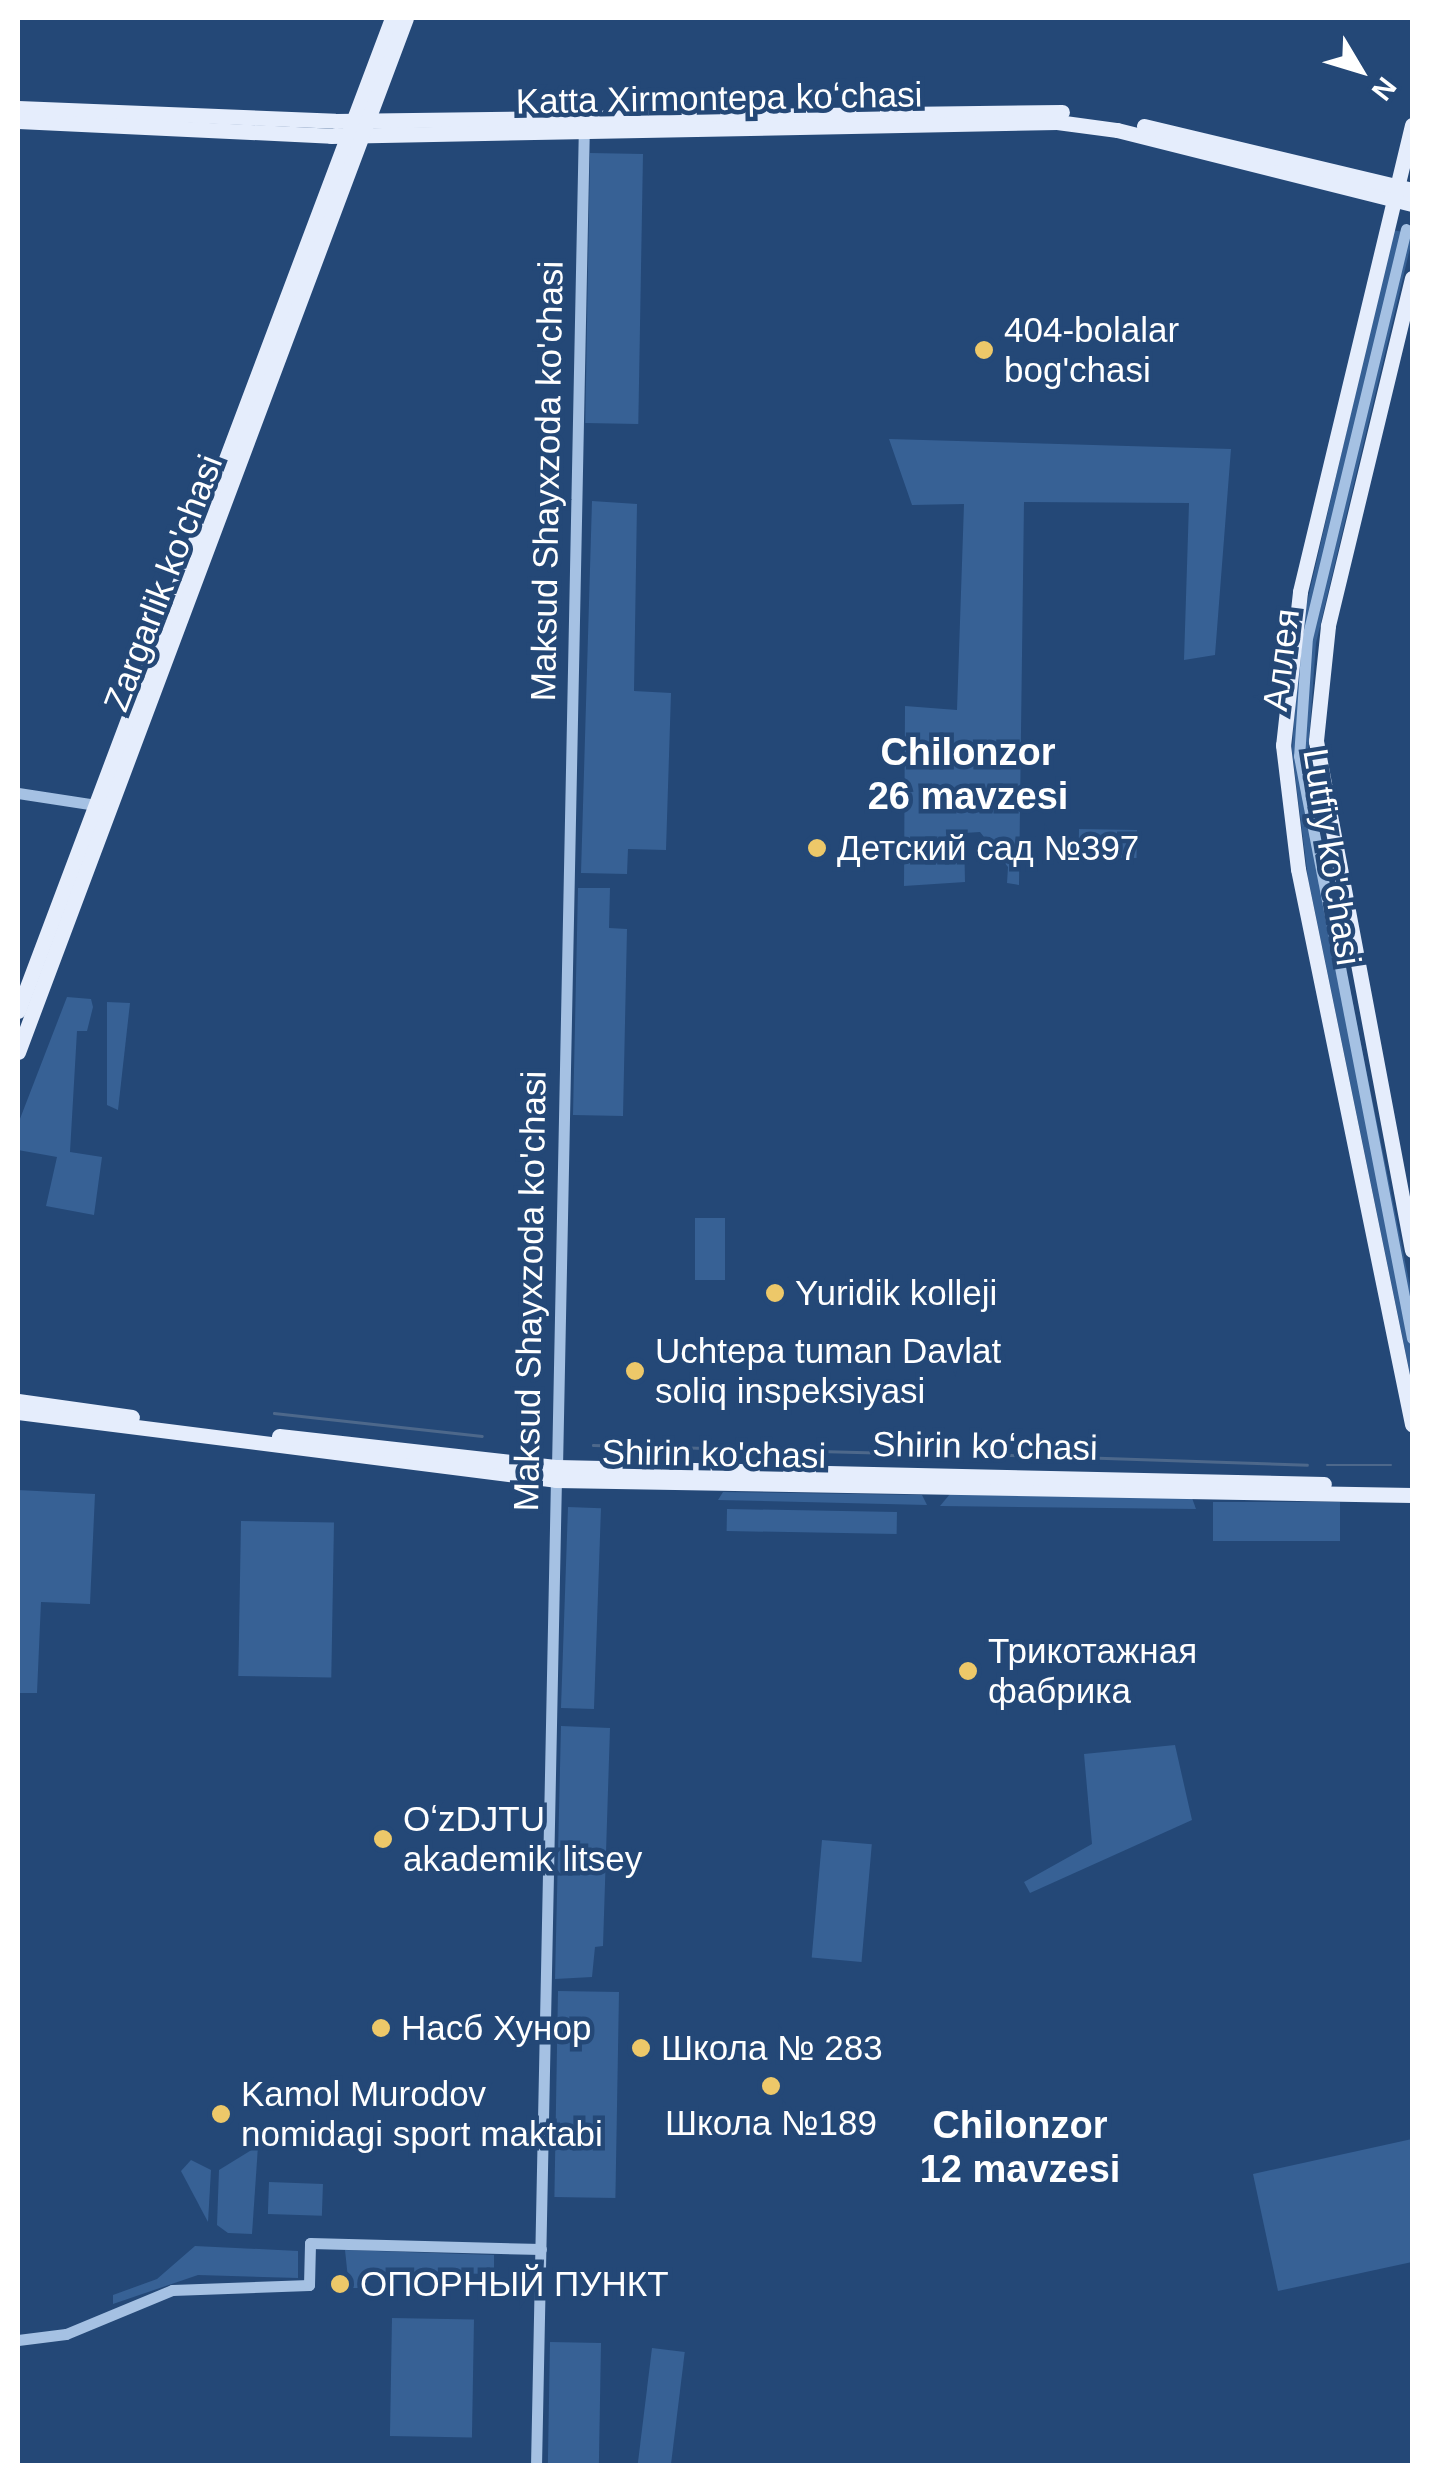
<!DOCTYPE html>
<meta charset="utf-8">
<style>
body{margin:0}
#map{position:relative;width:1430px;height:2483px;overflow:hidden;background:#244877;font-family:Helvetica,sans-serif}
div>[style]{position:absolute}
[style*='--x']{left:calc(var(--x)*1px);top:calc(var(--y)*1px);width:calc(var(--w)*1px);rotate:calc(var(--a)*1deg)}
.green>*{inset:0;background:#376195;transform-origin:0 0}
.stream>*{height:2.5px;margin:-1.25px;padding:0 1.25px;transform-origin:1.25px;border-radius:1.25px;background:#4d688b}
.minor>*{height:11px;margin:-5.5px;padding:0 5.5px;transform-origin:5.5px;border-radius:5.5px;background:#a5c1e3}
.major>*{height:15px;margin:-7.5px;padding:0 7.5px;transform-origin:7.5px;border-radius:7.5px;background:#e5edfc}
.dots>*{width:28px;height:28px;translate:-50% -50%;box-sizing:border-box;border:5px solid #244877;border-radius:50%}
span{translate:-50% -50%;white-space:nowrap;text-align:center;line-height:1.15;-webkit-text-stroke:9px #244877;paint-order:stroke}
.street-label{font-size:35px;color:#fff}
.poi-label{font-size:35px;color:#fff}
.left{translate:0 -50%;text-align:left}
.neighbourhood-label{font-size:38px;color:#fff;font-weight:700}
.frame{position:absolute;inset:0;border:20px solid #fff;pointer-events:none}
.north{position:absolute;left:1310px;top:20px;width:100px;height:100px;-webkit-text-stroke:8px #244877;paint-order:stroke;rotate:128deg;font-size:28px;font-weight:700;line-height:40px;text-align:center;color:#fff}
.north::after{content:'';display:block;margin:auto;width:35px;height:45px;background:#fff;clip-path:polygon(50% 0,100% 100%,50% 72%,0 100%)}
</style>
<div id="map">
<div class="green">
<div style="left:590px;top:153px;width:53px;height:270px;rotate:1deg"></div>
<div style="clip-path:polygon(1393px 230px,1412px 234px,1412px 240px,1316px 643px,1308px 754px,1317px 827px,1412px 1296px,1412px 1384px,1308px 878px,1292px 751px,1299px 637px)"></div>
<div style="clip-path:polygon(889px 439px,1231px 449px,1215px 655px,1184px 660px,1189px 503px,1024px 502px,1019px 885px,1007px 883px,1008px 867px,980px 832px,964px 833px,965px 882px,904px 886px,905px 706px,957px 710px,964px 504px,912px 505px)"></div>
<div style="clip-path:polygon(592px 501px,637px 504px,634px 691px,671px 693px,666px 850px,628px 849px,627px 874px,581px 873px)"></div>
<div style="left:1079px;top:829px;width:58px;height:28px;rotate:1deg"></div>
<div style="clip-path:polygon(578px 888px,610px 888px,609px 928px,627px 929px,623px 1116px,573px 1115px)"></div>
<div style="clip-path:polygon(67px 997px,91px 999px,93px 1007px,87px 1031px,77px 1031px,70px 1152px,102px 1157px,94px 1215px,46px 1206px,57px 1157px,18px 1150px,18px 1124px)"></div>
<div style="clip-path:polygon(107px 1002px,130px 1003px,118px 1110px,107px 1105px)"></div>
<div style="left:695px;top:1218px;width:30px;height:62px"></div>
<div style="clip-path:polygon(18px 1490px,95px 1494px,90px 1604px,41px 1602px,37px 1693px,18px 1693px)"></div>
<div style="clip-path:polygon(723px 1492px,922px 1495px,927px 1505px,718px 1500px)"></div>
<div style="clip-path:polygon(950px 1494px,1192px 1498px,1196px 1509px,940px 1506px)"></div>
<div style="left:1213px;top:1502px;width:127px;height:39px"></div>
<div style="left:568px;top:1507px;width:33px;height:201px;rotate:2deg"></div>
<div style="left:727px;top:1509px;width:170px;height:22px;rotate:1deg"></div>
<div style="left:241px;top:1521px;width:93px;height:155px;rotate:1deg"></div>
<div style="clip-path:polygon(561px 1726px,610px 1728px,603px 1946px,595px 1947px,592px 1977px,555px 1979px)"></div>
<div style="clip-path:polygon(1175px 1745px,1192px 1820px,1030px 1893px,1024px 1882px,1092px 1844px,1084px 1754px)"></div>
<div style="left:822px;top:1840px;width:50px;height:118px;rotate:5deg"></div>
<div style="left:558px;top:1991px;width:61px;height:206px;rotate:1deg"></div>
<div style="clip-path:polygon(1412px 2139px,1412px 2262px,1278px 2291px,1253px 2174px)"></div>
<div style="clip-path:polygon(258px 2146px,252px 2234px,228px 2233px,217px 2225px,219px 2170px)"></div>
<div style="clip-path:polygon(191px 2160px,211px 2170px,208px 2222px,181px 2171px)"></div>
<div style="left:269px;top:2182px;width:54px;height:32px;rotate:2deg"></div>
<div style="clip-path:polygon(195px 2246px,298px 2251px,298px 2278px,198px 2275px,113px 2304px,113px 2295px,157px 2279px)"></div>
<div style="clip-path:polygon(345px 2250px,494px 2255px,494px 2274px,365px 2272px,364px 2288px,349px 2288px)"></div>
<div style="left:392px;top:2318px;width:82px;height:118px;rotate:1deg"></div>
<div style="left:550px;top:2342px;width:51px;height:123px;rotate:1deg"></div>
<div style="left:652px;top:2348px;width:33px;height:117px;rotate:7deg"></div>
</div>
<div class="stream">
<div style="--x:274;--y:1413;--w:209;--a:6.3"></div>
<div style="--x:593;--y:1445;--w:349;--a:1.5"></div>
<div style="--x:982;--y:1454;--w:325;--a:1.9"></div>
<div style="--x:1327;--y:1465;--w:64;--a:0"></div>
</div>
<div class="minor">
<div style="--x:1406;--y:229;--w:420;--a:103.6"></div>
<div style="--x:1307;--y:637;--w:119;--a:93.8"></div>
<div style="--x:1299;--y:756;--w:593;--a:79.01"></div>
<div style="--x:18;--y:793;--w:79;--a:8.7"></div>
<div style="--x:557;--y:1467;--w:1340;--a:-88.85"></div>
<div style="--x:18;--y:2340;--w:48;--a:-7.1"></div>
<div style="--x:66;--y:2334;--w:115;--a:-22.5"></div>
<div style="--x:172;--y:2290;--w:137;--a:-2.1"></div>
<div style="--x:309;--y:2285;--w:42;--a:-88.6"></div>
<div style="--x:310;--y:2243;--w:231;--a:1.5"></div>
<div style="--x:536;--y:2466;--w:986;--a:-88.84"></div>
</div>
<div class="major">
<div style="--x:18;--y:108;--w:317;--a:2.3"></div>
<div style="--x:335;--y:121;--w:727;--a:-0.71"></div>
<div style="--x:18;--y:121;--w:313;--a:2.7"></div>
<div style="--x:331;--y:136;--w:726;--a:-1.1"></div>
<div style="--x:1057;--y:122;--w:61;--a:7.6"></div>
<div style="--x:1117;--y:130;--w:304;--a:14.1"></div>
<div style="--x:1412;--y:125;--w:480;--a:103.5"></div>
<div style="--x:1300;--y:592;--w:154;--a:96.3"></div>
<div style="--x:1283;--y:745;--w:125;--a:83.1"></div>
<div style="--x:1298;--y:869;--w:567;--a:78.39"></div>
<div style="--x:1144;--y:126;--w:276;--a:13.4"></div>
<div style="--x:1412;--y:278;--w:358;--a:103.6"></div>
<div style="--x:1328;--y:626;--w:116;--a:96"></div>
<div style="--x:1316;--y:741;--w:518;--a:79.32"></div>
<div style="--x:18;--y:1011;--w:1061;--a:-69.36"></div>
<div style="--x:18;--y:1052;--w:1104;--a:-69.43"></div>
<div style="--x:18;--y:1401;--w:115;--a:8"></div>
<div style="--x:18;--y:1412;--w:542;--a:7.2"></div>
<div style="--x:556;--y:1480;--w:856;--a:1"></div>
<div style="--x:279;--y:1436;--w:280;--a:6.4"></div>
<div style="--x:557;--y:1467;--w:767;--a:1.27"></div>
</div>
<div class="dots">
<div style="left:984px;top:350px;background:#edc869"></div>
<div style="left:817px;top:848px;background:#edc869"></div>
<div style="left:775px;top:1293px;background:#edc869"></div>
<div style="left:635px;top:1371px;background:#edc869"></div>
<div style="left:968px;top:1671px;background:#edc869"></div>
<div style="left:383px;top:1839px;background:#edc869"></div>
<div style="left:381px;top:2028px;background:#edc869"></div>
<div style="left:641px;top:2048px;background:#edc869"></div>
<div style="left:771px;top:2086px;background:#edc869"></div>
<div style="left:221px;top:2114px;background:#edc869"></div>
<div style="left:340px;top:2284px;background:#edc869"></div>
</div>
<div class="street-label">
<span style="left:719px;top:98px;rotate:-1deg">Katta Xirmontepa koʻchasi</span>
<span style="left:547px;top:481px;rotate:-89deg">Maksud Shayxzoda ko'chasi</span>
<span style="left:163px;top:583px;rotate:-69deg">Zargarlik ko'chasi</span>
<span style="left:1281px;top:660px;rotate:-83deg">Аллея</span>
<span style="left:1332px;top:857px;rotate:81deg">Lutfiy ko'chasi</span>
<span style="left:530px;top:1291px;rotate:-89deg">Maksud Shayxzoda ko'chasi</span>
<span style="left:985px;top:1446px;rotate:1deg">Shirin koʻchasi</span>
<span style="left:714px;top:1454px;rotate:1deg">Shirin ko'chasi</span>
</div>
<div class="poi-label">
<span class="left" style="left:1004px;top:350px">404-bolalar<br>bog'chasi</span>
<span class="left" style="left:837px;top:848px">Детский сад №397</span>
<span class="left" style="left:795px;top:1293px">Yuridik kolleji</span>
<span class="left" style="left:655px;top:1371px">Uchtepa tuman Davlat<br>soliq inspeksiyasi</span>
<span class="left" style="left:988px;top:1671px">Трикотажная<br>фабрика</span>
<span class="left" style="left:403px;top:1839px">OʻzDJTU<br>akademik litsey</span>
<span class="left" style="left:401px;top:2028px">Насб Хунор</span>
<span class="left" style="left:661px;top:2048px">Школа № 283</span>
<span class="left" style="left:241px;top:2114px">Kamol Murodov<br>nomidagi sport maktabi</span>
<span style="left:771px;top:2123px">Школа №189</span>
<span class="left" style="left:360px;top:2284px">ОПОРНЫЙ ПУНКТ</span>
</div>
<div class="neighbourhood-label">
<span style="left:968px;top:775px">Chilonzor<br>26 mavzesi</span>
<span style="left:1020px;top:2148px">Chilonzor<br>12 mavzesi</span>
</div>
<div class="frame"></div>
<div class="north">N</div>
</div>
